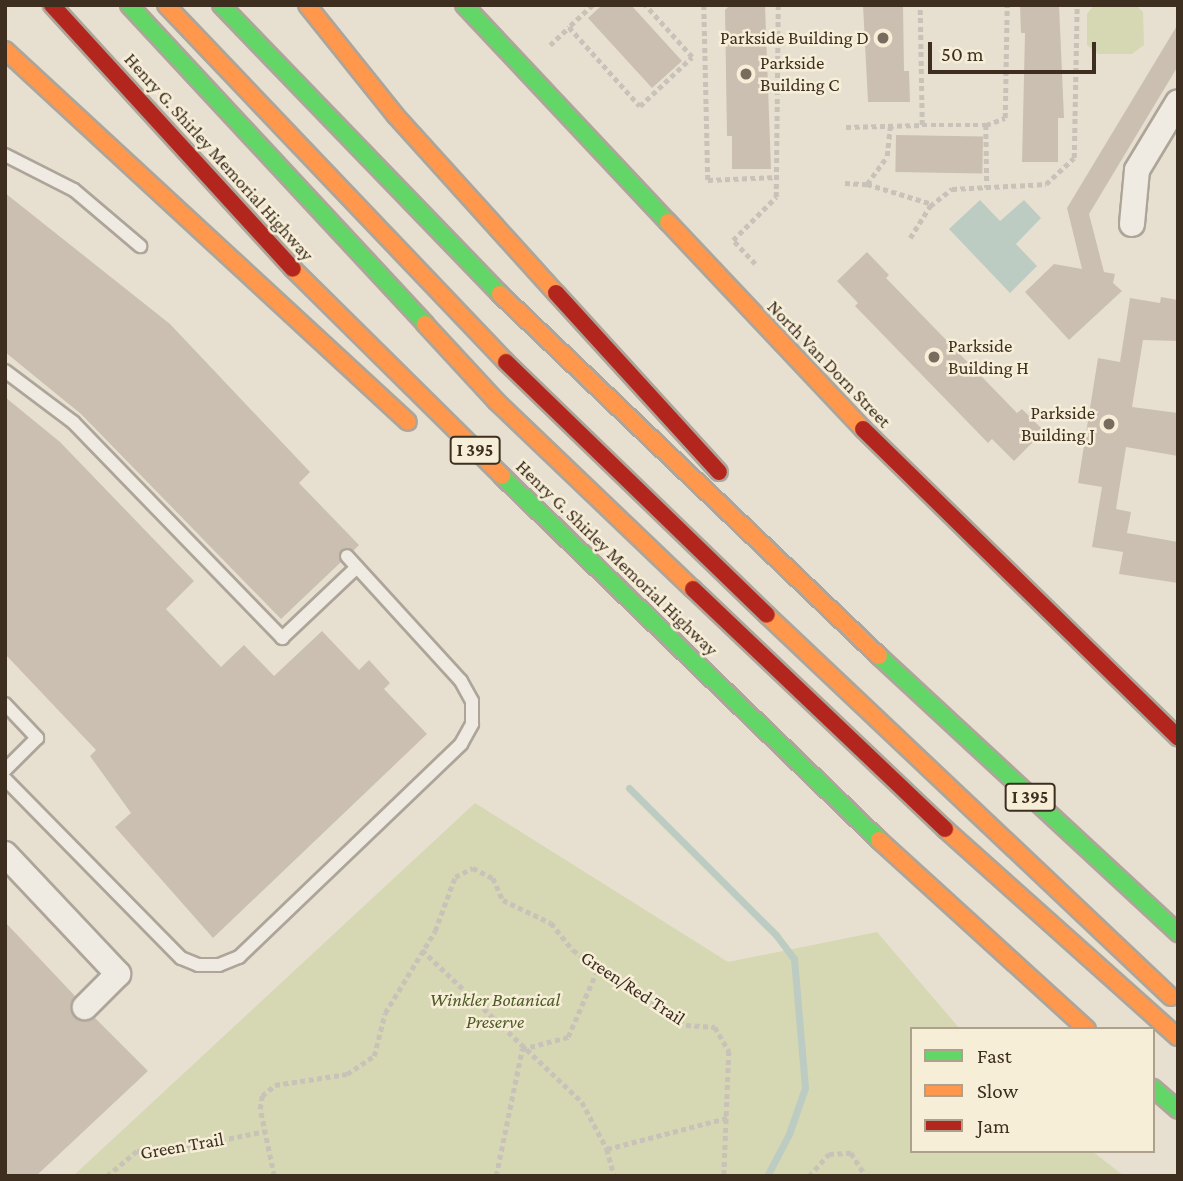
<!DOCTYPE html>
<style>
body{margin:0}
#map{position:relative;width:1183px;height:1181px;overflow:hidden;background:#e7e0d1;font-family:"Crimson Pro",serif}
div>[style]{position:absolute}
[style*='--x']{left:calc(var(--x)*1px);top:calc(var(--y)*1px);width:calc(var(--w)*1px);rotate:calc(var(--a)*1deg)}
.green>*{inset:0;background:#d6d7b3}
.water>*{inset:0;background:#bcccc2}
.stream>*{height:7px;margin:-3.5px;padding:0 3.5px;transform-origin:3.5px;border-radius:3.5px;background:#bcccc2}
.building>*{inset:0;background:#cbbfb2;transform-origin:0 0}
.path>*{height:4.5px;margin-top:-2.25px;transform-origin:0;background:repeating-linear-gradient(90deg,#c8c2b9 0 5px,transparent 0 8.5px)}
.roads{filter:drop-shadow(2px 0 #ada599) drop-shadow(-2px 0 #ada599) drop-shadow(0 2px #ada599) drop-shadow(0 -2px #ada599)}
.lane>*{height:12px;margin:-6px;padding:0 6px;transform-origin:6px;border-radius:6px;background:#efebe3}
.street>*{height:24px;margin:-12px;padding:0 12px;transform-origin:12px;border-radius:12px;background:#efebe3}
.fast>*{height:16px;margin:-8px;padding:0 8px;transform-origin:8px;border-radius:8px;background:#63d668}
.slow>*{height:16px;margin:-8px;padding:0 8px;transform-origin:8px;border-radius:8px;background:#ff974d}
.jam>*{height:16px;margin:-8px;padding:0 8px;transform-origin:8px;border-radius:8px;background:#b3261e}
.dots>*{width:19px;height:19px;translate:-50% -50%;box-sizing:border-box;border:4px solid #f7eed8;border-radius:50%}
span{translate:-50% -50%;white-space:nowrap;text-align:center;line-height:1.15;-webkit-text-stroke:5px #f7eed8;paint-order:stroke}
.shield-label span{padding:2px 5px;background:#f7eed8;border:2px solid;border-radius:5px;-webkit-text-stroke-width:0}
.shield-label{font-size:18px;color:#3d2e20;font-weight:700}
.poi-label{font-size:19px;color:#3d2e20}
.right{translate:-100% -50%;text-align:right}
.left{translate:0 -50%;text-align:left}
.street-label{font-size:19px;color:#3d2e20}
.park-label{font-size:19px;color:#4d5a26;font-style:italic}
.frame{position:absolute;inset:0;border:7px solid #3d2e20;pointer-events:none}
.legend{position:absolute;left:910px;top:1027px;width:245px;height:126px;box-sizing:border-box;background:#f7eed8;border:2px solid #ada18e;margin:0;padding:9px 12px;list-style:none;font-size:21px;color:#3d2e20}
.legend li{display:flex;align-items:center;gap:14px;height:35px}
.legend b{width:35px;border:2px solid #ada18e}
.scale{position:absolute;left:928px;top:42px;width:168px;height:32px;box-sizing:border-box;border:4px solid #3d2e20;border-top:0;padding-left:9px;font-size:21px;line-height:24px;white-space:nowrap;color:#3d2e20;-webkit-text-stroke:5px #f7eed8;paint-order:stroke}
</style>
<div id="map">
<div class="green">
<div style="clip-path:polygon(1094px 5px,1136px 5px,1143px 12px,1144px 45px,1132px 54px,1098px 54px,1087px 45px,1087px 14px)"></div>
<div style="clip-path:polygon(475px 803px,728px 962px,877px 932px,960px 1029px,912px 1029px,912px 1151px,1092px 1151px,1124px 1176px,73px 1176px)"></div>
</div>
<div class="water">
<div style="clip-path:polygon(980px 200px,1000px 221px,1024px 200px,1041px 218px,1016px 244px,1037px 266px,1010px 293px,949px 229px)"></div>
</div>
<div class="stream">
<div style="--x:629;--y:788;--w:208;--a:45"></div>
<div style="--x:776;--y:935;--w:30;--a:53"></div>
<div style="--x:794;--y:959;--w:129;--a:85.1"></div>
<div style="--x:805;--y:1088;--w:49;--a:109.2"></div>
<div style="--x:789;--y:1134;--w:47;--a:117.6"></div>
</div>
<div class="building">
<div style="clip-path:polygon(602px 5px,631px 5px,682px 61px,652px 88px,588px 18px)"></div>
<div style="clip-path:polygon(730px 5px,765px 5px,771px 169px,732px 169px,732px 136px,727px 136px,725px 10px)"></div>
<div style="clip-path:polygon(863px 5px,903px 5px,904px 71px,909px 71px,910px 102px,868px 102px)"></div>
<div style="clip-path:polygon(1020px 5px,1059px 5px,1064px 118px,1058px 118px,1058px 162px,1022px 162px,1025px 33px,1021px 33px)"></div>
<div style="clip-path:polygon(1178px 24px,1178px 66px,1089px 214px,1104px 272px,1115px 274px,1113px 283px,1122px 291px,1069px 340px,1025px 292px,1054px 264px,1082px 269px,1067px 208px)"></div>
<div style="left:896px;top:135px;width:87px;height:37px;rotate:1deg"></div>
<div style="clip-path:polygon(5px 193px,170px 324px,310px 472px,299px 483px,359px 545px,354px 550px,341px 550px,341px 562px,281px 619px,81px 414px,5px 352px)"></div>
<div style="clip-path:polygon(867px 252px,889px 275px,886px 278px,1017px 413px,1022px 409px,1044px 431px,1014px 461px,992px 439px,988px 443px,855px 306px,858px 303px,837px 281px)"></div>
<div style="clip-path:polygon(1161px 297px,1178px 300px,1178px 341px,1143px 340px,1132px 407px,1178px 413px,1178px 456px,1126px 447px,1116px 509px,1131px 512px,1127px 533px,1178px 542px,1178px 583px,1119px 574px,1123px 552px,1092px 547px,1102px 487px,1078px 483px,1098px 358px,1120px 362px,1130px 298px,1160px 303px)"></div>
<div style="clip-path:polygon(5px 397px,60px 442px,194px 581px,166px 609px,221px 667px,244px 645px,274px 676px,322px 631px,359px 670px,369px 660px,390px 683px,384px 689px,427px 734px,213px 938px,115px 827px,131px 813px,90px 756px,96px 750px,5px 654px)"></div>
<div style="clip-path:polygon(5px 922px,75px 996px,71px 1004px,74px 1017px,82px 1021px,95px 1018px,148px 1071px,36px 1176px,5px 1176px)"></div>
</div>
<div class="path">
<div style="--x:593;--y:5;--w:33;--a:137"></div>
<div style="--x:569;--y:27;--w:106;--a:48.1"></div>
<div style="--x:640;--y:106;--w:71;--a:-43.3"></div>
<div style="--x:692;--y:57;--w:70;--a:-132.1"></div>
<div style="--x:704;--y:5;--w:175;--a:88.7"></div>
<div style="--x:708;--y:180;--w:69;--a:-2.5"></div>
<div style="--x:550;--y:45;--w:26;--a:-43"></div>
<div style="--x:922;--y:125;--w:64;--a:0"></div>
<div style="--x:986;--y:125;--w:20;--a:-20"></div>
<div style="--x:1005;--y:118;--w:113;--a:-89"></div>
<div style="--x:986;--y:125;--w:63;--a:89.1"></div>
<div style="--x:846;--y:127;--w:76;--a:-1.5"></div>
<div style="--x:922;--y:125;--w:120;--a:-91"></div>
<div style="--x:845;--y:183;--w:22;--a:3"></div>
<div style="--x:867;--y:184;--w:34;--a:-54"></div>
<div style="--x:887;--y:156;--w:31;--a:-84"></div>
<div style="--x:867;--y:184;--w:68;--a:17.1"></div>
<div style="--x:910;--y:238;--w:38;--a:-58"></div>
<div style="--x:930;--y:206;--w:28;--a:-38"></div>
<div style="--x:952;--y:189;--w:94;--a:-3"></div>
<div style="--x:1046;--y:184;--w:38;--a:-43"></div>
<div style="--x:1074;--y:158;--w:153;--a:-88.9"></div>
<div style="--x:755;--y:264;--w:33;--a:-133"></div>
<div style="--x:733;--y:240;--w:61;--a:-45"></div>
<div style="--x:776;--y:197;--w:192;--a:-89.4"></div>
<div style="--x:422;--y:950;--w:221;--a:43.5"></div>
<div style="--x:582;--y:1102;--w:53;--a:62"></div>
<div style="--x:607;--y:1149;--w:28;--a:75"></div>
<div style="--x:607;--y:1149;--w:124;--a:-14.5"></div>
<div style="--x:107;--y:1176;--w:39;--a:-40"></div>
<div style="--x:137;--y:1151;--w:42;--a:-2.7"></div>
<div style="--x:179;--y:1149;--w:88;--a:-11.8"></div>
<div style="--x:274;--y:1176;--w:68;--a:-101.8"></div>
<div style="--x:260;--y:1109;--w:13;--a:-81"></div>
<div style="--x:262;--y:1096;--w:17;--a:-40"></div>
<div style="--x:275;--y:1085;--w:73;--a:-8.7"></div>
<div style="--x:347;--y:1074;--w:32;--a:-34"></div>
<div style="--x:374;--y:1056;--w:44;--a:-75.7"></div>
<div style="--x:385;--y:1013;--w:96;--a:-58.6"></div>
<div style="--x:435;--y:931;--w:58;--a:-69.7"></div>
<div style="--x:455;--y:877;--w:20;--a:-27"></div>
<div style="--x:473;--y:868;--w:22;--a:27"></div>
<div style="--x:493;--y:878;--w:24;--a:66"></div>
<div style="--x:503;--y:900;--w:53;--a:25.6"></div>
<div style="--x:551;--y:923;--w:35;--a:51"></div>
<div style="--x:573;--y:950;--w:136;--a:33.6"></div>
<div style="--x:686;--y:1025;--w:29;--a:4"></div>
<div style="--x:715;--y:1027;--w:28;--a:60"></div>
<div style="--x:729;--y:1051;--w:125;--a:92.3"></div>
<div style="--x:496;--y:1176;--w:130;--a:-78.4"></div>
<div style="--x:522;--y:1049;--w:48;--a:-14.6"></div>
<div style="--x:568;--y:1037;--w:77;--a:-66.4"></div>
<div style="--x:809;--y:1176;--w:30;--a:-48"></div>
<div style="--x:829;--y:1154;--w:22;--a:-3"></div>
<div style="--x:851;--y:1153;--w:27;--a:57"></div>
</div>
<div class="roads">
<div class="lane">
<div style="--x:5;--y:155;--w:77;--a:26.9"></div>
<div style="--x:74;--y:190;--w:87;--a:40.3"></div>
<div style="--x:5;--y:371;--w:85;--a:36.9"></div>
<div style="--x:73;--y:422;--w:301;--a:45.9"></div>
<div style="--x:282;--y:638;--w:102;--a:-43.4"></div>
<div style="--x:5;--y:704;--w:47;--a:46.7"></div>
<div style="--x:37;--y:738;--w:45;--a:135"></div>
<div style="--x:5;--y:779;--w:251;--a:45.5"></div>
<div style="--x:181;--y:958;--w:18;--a:22"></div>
<div style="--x:198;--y:965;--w:21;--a:0"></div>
<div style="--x:219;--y:965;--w:22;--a:-22"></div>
<div style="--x:239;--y:957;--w:308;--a:-43.8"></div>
<div style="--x:461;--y:744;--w:23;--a:-61"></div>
<div style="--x:472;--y:724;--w:23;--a:-90"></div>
<div style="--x:472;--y:701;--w:23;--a:-119"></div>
<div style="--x:461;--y:681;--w:169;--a:-132.4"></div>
</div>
<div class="street">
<div style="--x:1132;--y:224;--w:54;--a:-84.7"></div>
<div style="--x:1137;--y:170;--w:79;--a:-58.9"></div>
<div style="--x:5;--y:854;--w:165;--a:46.7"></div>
<div style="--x:118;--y:974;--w:47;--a:135"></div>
</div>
<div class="fast">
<div style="--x:129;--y:5;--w:435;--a:47.1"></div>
<div style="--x:221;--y:5;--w:402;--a:46"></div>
<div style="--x:464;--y:5;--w:298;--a:46.8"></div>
<div style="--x:502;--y:476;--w:524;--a:43.99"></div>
<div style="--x:879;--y:656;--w:408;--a:42.8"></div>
<div style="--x:1153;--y:1088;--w:33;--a:41"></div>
</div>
<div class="slow">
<div style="--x:166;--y:5;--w:493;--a:46.4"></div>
<div style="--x:307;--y:5;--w:141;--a:51.3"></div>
<div style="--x:395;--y:115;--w:240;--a:47.9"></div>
<div style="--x:5;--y:50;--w:548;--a:42.71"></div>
<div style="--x:668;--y:222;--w:284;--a:46.7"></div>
<div style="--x:293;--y:269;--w:294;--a:44.7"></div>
<div style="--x:500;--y:294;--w:524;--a:43.69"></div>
<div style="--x:425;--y:324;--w:105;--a:47.3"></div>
<div style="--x:496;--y:401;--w:272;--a:43.7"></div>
<div style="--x:767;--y:615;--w:556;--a:43.4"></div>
<div style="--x:945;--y:829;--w:312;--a:41.8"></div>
<div style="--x:879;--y:840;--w:281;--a:42.3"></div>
</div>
<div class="jam">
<div style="--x:52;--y:5;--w:357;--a:47.6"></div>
<div style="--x:556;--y:293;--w:242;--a:47.7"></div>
<div style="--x:506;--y:362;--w:363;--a:44.1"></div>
<div style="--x:863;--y:429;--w:441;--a:44.4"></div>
<div style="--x:693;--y:589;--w:348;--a:43.6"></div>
</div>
</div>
<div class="dots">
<div style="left:883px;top:38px;background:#786c5e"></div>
<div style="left:746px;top:74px;background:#786c5e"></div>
<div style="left:934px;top:357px;background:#786c5e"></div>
<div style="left:1109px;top:424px;background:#786c5e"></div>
</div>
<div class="shield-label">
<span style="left:475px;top:450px">I 395</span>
<span style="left:1030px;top:797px">I 395</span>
</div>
<div class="poi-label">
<span class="right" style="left:869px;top:38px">Parkside Building D</span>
<span class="left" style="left:760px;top:74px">Parkside<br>Building C</span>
<span class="left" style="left:948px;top:357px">Parkside<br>Building H</span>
<span class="right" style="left:1095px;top:424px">Parkside<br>Building J</span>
</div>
<div class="street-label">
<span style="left:219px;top:157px;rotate:48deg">Henry G. Shirley Memorial Highway</span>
<span style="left:829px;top:364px;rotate:46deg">North Van Dorn Street</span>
<span style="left:617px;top:558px;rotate:44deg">Henry G. Shirley Memorial Highway</span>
<span style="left:633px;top:988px;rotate:33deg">Green/Red Trail</span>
<span style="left:182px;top:1146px;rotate:-10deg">Green Trail</span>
</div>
<div class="park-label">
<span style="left:495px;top:1011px">Winkler Botanical<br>Preserve</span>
</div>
<div class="frame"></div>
<ul class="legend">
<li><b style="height:9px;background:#63d668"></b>Fast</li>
<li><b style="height:9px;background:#ff974d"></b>Slow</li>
<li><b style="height:9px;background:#b3261e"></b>Jam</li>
</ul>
<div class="scale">50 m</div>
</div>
